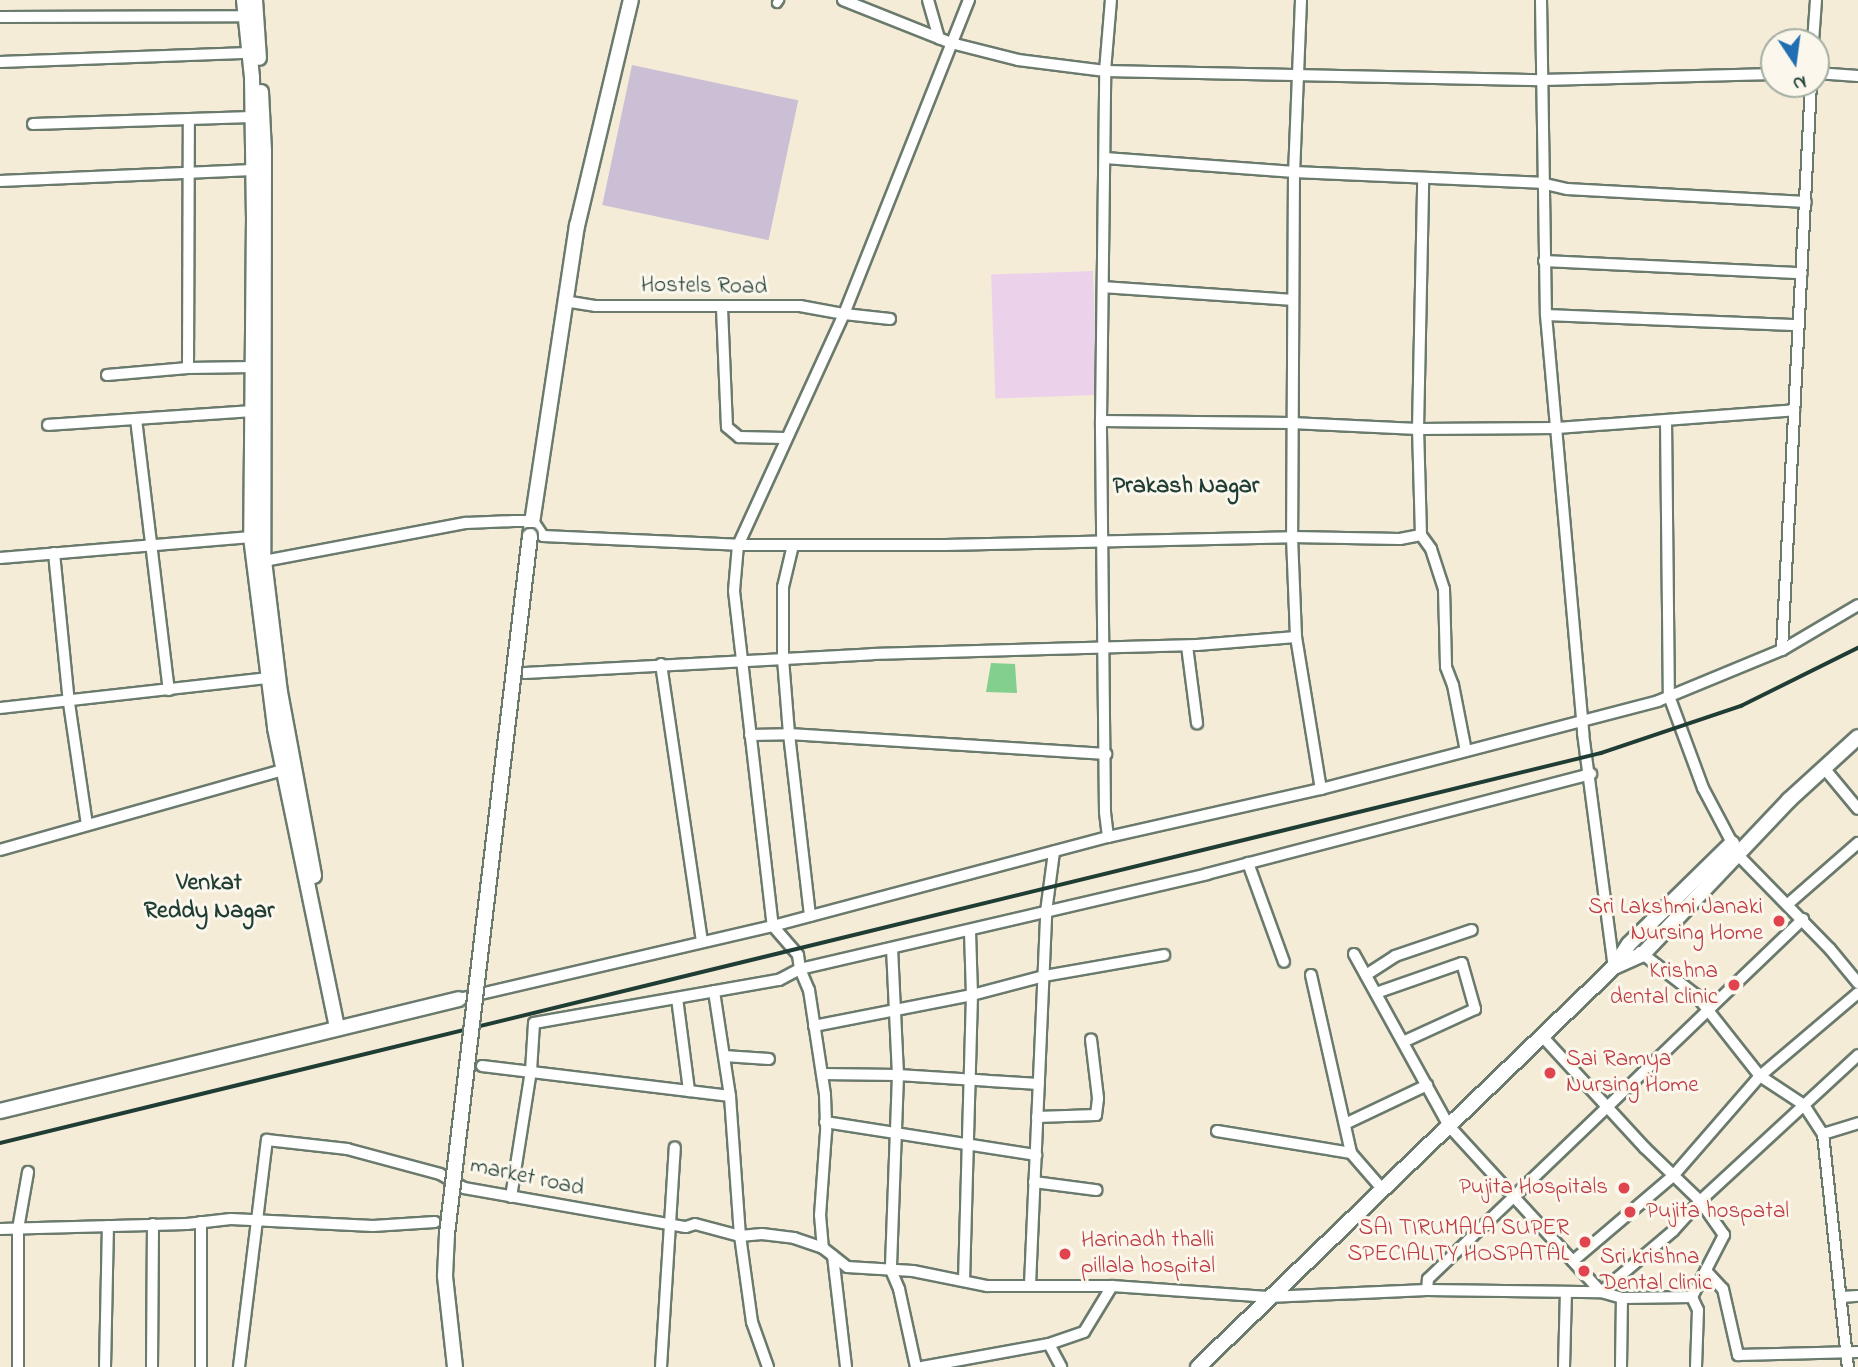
<!DOCTYPE html>
<style>
body{margin:0}
#map{position:relative;width:1858px;height:1367px;overflow:hidden;background:#f4ecd7;font-family:"Indie Flower",sans-serif}
div>[style]{position:absolute}
[style*='--x']{left:calc(var(--x)*1px);top:calc(var(--y)*1px);width:calc(var(--w)*1px);rotate:calc(var(--a)*1deg)}
.built>*{inset:0;background:#ecd1eb;transform-origin:0 0}
.industrial>*{inset:0;background:#cbbfd5;transform-origin:0 0}
.green>*{inset:0;background:#83cf8d}
.roads{filter:drop-shadow(2px 0 #6a7a6d) drop-shadow(-2px 0 #6a7a6d) drop-shadow(0 2px #6a7a6d) drop-shadow(0 -2px #6a7a6d)}
.pedestrian>*{height:8px;margin:-4px;padding:0 4px;transform-origin:4px;border-radius:4px;background:#fff}
.minor>*{height:10px;margin:-5px;padding:0 5px;transform-origin:5px;border-radius:5px;background:#fff}
.secondary>*{height:14px;margin:-7px;padding:0 7px;transform-origin:7px;border-radius:7px;background:#fff}
.rail>*{height:3.5px;margin:-1.75px;padding:0 1.75px;transform-origin:1.75px;border-radius:1.75px;background:#1f3d34}
.bridges{filter:drop-shadow(2px 0 #6a7a6d) drop-shadow(-2px 0 #6a7a6d) drop-shadow(0 2px #6a7a6d) drop-shadow(0 -2px #6a7a6d)}
.secondary-bridge>*{height:14px;margin:-7px;padding:0 7px;transform-origin:7px;border-radius:7px;background:#fff}
.dots>*{width:19px;height:19px;translate:-50% -50%;box-sizing:border-box;border:4px solid #fbf7ec;border-radius:50%}
span{translate:-50% -50%;white-space:nowrap;text-align:center;line-height:1.15;-webkit-text-stroke:6px #fbf7ec;paint-order:stroke}
.street-label{font-size:23px;color:#1f3d34}
.health-label{font-size:23px;color:#be3a42}
.right{translate:-100% -50%;text-align:right}
.left{translate:0 -50%;text-align:left}
.neighbourhood-label{font-size:24px;color:#1f3d34;font-weight:700}
.north{position:absolute;left:1760px;top:28px;width:70px;height:70px;box-sizing:border-box;background:#fbf7ec;border:2px solid #a3ada2;border-radius:50%;rotate:167deg;font-size:19px;font-weight:700;line-height:28px;text-align:center;color:#1f3d34}
.north::after{content:'';display:block;margin:auto;width:24px;height:32px;background:#1f6fb2;clip-path:polygon(50% 0,100% 100%,50% 72%,0 100%)}
</style>
<div id="map">
<div class="built">
<div style="left:1093px;top:271px;width:124px;height:102px;rotate:88deg"></div>
</div>
<div class="industrial">
<div style="left:632px;top:65px;width:170px;height:143px;rotate:12deg"></div>
</div>
<div class="green">
<div style="clip-path:polygon(991px 663px,1015px 664px,1017px 693px,986px 692px)"></div>
</div>
<div class="roads">
<div class="pedestrian">
<div style="--x:777;--y:3;--w:4;--a:-56"></div>
</div>
<div class="minor">
<div style="--x:843;--y:0;--w:116;--a:21.7"></div>
<div style="--x:951;--y:43;--w:69;--a:14.2"></div>
<div style="--x:1018;--y:60;--w:88;--a:7.2"></div>
<div style="--x:1105;--y:71;--w:436;--a:1.2"></div>
<div style="--x:1541;--y:80;--w:233;--a:-1.5"></div>
<div style="--x:928;--y:0;--w:40;--a:74"></div>
<div style="--x:1301;--y:0;--w:172;--a:92.3"></div>
<div style="--x:1294;--y:172;--w:365;--a:90.3"></div>
<div style="--x:1292;--y:537;--w:100;--a:87.7"></div>
<div style="--x:1296;--y:637;--w:154;--a:80.7"></div>
<div style="--x:1541;--y:0;--w:315;--a:89.1"></div>
<div style="--x:1546;--y:315;--w:420;--a:84.9"></div>
<div style="--x:1583;--y:733;--w:236;--a:82.5"></div>
<div style="--x:0;--y:17;--w:245;--a:-0.2"></div>
<div style="--x:1813;--y:42;--w:42;--a:-85.9"></div>
<div style="--x:0;--y:62;--w:249;--a:-2.1"></div>
<div style="--x:1816;--y:73;--w:42;--a:4.1"></div>
<div style="--x:33;--y:124;--w:219;--a:-1.8"></div>
<div style="--x:1105;--y:158;--w:190;--a:4.2"></div>
<div style="--x:1294;--y:172;--w:247;--a:2.5"></div>
<div style="--x:1541;--y:183;--w:27;--a:13"></div>
<div style="--x:1567;--y:189;--w:239;--a:3.1"></div>
<div style="--x:0;--y:181;--w:253;--a:-2.5"></div>
<div style="--x:1544;--y:261;--w:258;--a:2.7"></div>
<div style="--x:1103;--y:287;--w:190;--a:3.9"></div>
<div style="--x:564;--y:301;--w:31;--a:9"></div>
<div style="--x:595;--y:306;--w:205;--a:0"></div>
<div style="--x:800;--y:306;--w:45;--a:10.3"></div>
<div style="--x:844;--y:314;--w:338;--a:-68.3"></div>
<div style="--x:722;--y:308;--w:119;--a:87.6"></div>
<div style="--x:727;--y:427;--w:16;--a:40"></div>
<div style="--x:739;--y:437;--w:46;--a:1.2"></div>
<div style="--x:1546;--y:315;--w:253;--a:2.3"></div>
<div style="--x:890;--y:319;--w:46;--a:-173.8"></div>
<div style="--x:844;--y:314;--w:254;--a:114.6"></div>
<div style="--x:738;--y:545;--w:46;--a:95"></div>
<div style="--x:734;--y:591;--w:337;--a:83.4"></div>
<div style="--x:773;--y:926;--w:38;--a:49"></div>
<div style="--x:798;--y:955;--w:14;--a:82"></div>
<div style="--x:800;--y:969;--w:23;--a:67"></div>
<div style="--x:809;--y:990;--w:106;--a:81.3"></div>
<div style="--x:825;--y:1095;--w:37;--a:88"></div>
<div style="--x:826;--y:1132;--w:83;--a:94.1"></div>
<div style="--x:820;--y:1215;--w:33;--a:85"></div>
<div style="--x:823;--y:1248;--w:31;--a:38"></div>
<div style="--x:847;--y:1267;--w:66;--a:3.5"></div>
<div style="--x:913;--y:1271;--w:76;--a:11.5"></div>
<div style="--x:987;--y:1286;--w:125;--a:0"></div>
<div style="--x:1112;--y:1286;--w:156;--a:4"></div>
<div style="--x:1268;--y:1297;--w:159;--a:-2.5"></div>
<div style="--x:1427;--y:1290;--w:174;--a:0.7"></div>
<div style="--x:1601;--y:1292;--w:22;--a:16"></div>
<div style="--x:1622;--y:1298;--w:70;--a:-0.8"></div>
<div style="--x:188;--y:368;--w:248;--a:-89.8"></div>
<div style="--x:107;--y:375;--w:81;--a:-4.9"></div>
<div style="--x:188;--y:368;--w:64;--a:-0.9"></div>
<div style="--x:136;--y:419;--w:273;--a:83.1"></div>
<div style="--x:1666;--y:420;--w:276;--a:89.4"></div>
<div style="--x:1669;--y:696;--w:98;--a:69.7"></div>
<div style="--x:1703;--y:788;--w:77;--a:62.1"></div>
<div style="--x:1739;--y:856;--w:130;--a:45.6"></div>
<div style="--x:1830;--y:949;--w:44;--a:50.5"></div>
<div style="--x:1101;--y:421;--w:190;--a:0.6"></div>
<div style="--x:1291;--y:423;--w:127;--a:2.7"></div>
<div style="--x:1418;--y:429;--w:139;--a:-0.4"></div>
<div style="--x:1557;--y:428;--w:238;--a:-4.3"></div>
<div style="--x:48;--y:425;--w:204;--a:-3.9"></div>
<div style="--x:1421;--y:535;--w:106;--a:-91.6"></div>
<div style="--x:1418;--y:429;--w:249;--a:-88.8"></div>
<div style="--x:793;--y:545;--w:43;--a:103.4"></div>
<div style="--x:783;--y:587;--w:72;--a:90"></div>
<div style="--x:783;--y:659;--w:75;--a:85.4"></div>
<div style="--x:789;--y:734;--w:318;--a:3.6"></div>
<div style="--x:54;--y:553;--w:151;--a:84.3"></div>
<div style="--x:69;--y:703;--w:123;--a:81.6"></div>
<div style="--x:0;--y:558;--w:252;--a:-4.8"></div>
<div style="--x:264;--y:561;--w:206;--a:-10.7"></div>
<div style="--x:466;--y:523;--w:48;--a:-2.4"></div>
<div style="--x:514;--y:521;--w:19;--a:0"></div>
<div style="--x:533;--y:521;--w:18;--a:56"></div>
<div style="--x:543;--y:536;--w:195;--a:2.6"></div>
<div style="--x:738;--y:545;--w:207;--a:0"></div>
<div style="--x:945;--y:545;--w:347;--a:-1.3"></div>
<div style="--x:1292;--y:537;--w:108;--a:1.1"></div>
<div style="--x:1400;--y:539;--w:21;--a:-11"></div>
<div style="--x:1421;--y:535;--w:17;--a:54"></div>
<div style="--x:1431;--y:549;--w:42;--a:72"></div>
<div style="--x:1444;--y:589;--w:78;--a:88.5"></div>
<div style="--x:1446;--y:667;--w:19;--a:69"></div>
<div style="--x:1453;--y:685;--w:67;--a:78.9"></div>
<div style="--x:1187;--y:646;--w:78;--a:82.6"></div>
<div style="--x:1782;--y:650;--w:567;--a:-87.07"></div>
<div style="--x:661;--y:664;--w:281;--a:81.6"></div>
<div style="--x:525;--y:673;--w:348;--a:-3.1"></div>
<div style="--x:872;--y:654;--w:325;--a:-1.6"></div>
<div style="--x:1197;--y:645;--w:99;--a:-4.6"></div>
<div style="--x:0;--y:708;--w:270;--a:-6.4"></div>
<div style="--x:750;--y:735;--w:39;--a:-1"></div>
<div style="--x:789;--y:734;--w:183;--a:83.4"></div>
<div style="--x:1824;--y:768;--w:53;--a:50.3"></div>
<div style="--x:1108;--y:837;--w:25;--a:-97"></div>
<div style="--x:1105;--y:812;--w:391;--a:-90.6"></div>
<div style="--x:1101;--y:421;--w:350;--a:-89.3"></div>
<div style="--x:1105;--y:71;--w:71;--a:-85.2"></div>
<div style="--x:0;--y:850;--w:294;--a:-15.8"></div>
<div style="--x:1248;--y:863;--w:105;--a:70"></div>
<div style="--x:1788;--y:904;--w:93;--a:-41.1"></div>
<div style="--x:892;--y:948;--w:127;--a:87.3"></div>
<div style="--x:898;--y:1075;--w:195;--a:92.1"></div>
<div style="--x:891;--y:1270;--w:21;--a:67"></div>
<div style="--x:899;--y:1289;--w:80;--a:77.7"></div>
<div style="--x:1640;--y:952;--w:71;--a:37.5"></div>
<div style="--x:1696;--y:995;--w:103;--a:51.7"></div>
<div style="--x:1760;--y:1076;--w:128;--a:-40.3"></div>
<div style="--x:1354;--y:954;--w:196;--a:61.1"></div>
<div style="--x:1449;--y:1126;--w:225;--a:47.5"></div>
<div style="--x:1311;--y:975;--w:182;--a:77.3"></div>
<div style="--x:1351;--y:1153;--w:49;--a:49.1"></div>
<div style="--x:1366;--y:975;--w:35;--a:-33"></div>
<div style="--x:1395;--y:956;--w:81;--a:-18.7"></div>
<div style="--x:1376;--y:993;--w:91;--a:-19.2"></div>
<div style="--x:1462;--y:963;--w:48;--a:74.2"></div>
<div style="--x:1475;--y:1009;--w:79;--a:155.4"></div>
<div style="--x:677;--y:998;--w:94;--a:82.6"></div>
<div style="--x:459;--y:999;--w:322;--a:-13.1"></div>
<div style="--x:773;--y:926;--w:347;--a:-14.9"></div>
<div style="--x:1108;--y:837;--w:218;--a:-12.7"></div>
<div style="--x:1321;--y:789;--w:348;--a:-14.6"></div>
<div style="--x:1658;--y:701;--w:134;--a:-22.4"></div>
<div style="--x:1782;--y:650;--w:88;--a:-30.6"></div>
<div style="--x:814;--y:1026;--w:161;--a:-11.1"></div>
<div style="--x:972;--y:995;--w:74;--a:-14.8"></div>
<div style="--x:1044;--y:976;--w:122;--a:-9.9"></div>
<div style="--x:1542;--y:1036;--w:152;--a:47.4"></div>
<div style="--x:1645;--y:1148;--w:76;--a:43.9"></div>
<div style="--x:1700;--y:1201;--w:40;--a:132"></div>
<div style="--x:1673;--y:1231;--w:94;--a:139.7"></div>
<div style="--x:724;--y:1056;--w:45;--a:3.8"></div>
<div style="--x:482;--y:1066;--w:250;--a:6.9"></div>
<div style="--x:822;--y:1074;--w:76;--a:0.8"></div>
<div style="--x:898;--y:1075;--w:141;--a:3.7"></div>
<div style="--x:1037;--y:1117;--w:59;--a:-1.9"></div>
<div style="--x:1096;--y:1115;--w:17;--a:-83"></div>
<div style="--x:1098;--y:1098;--w:59;--a:-96.8"></div>
<div style="--x:825;--y:1122;--w:214;--a:8.9"></div>
<div style="--x:1345;--y:1124;--w:91;--a:-25.4"></div>
<div style="--x:1217;--y:1131;--w:136;--a:9.3"></div>
<div style="--x:1823;--y:1134;--w:37;--a:-17"></div>
<div style="--x:1034;--y:1182;--w:63;--a:7.4"></div>
<div style="--x:511;--y:1197;--w:128;--a:-81"></div>
<div style="--x:531;--y:1071;--w:48;--a:-86.4"></div>
<div style="--x:534;--y:1023;--w:249;--a:-10"></div>
<div style="--x:779;--y:980;--w:24;--a:-28"></div>
<div style="--x:800;--y:969;--w:418;--a:-13.1"></div>
<div style="--x:1207;--y:874;--w:397;--a:-14.6"></div>
<div style="--x:0;--y:1229;--w:187;--a:-1.5"></div>
<div style="--x:187;--y:1224;--w:44;--a:-6.5"></div>
<div style="--x:231;--y:1219;--w:142;--a:2.8"></div>
<div style="--x:373;--y:1226;--w:62;--a:-3.7"></div>
<div style="--x:833;--y:1256;--w:112;--a:83.3"></div>
<div style="--x:1573;--y:1261;--w:131;--a:-40.4"></div>
<div style="--x:1673;--y:1176;--w:133;--a:-49"></div>
<div style="--x:1760;--y:1076;--w:53;--a:33.4"></div>
<div style="--x:1804;--y:1105;--w:35;--a:57"></div>
<div style="--x:1823;--y:1134;--w:234;--a:83.9"></div>
<div style="--x:1707;--y:1272;--w:23;--a:47"></div>
<div style="--x:1723;--y:1289;--w:68;--a:77.2"></div>
<div style="--x:1738;--y:1355;--w:120;--a:-1.4"></div>
<div style="--x:964;--y:1281;--w:286;--a:-88.4"></div>
<div style="--x:972;--y:995;--w:65;--a:-91.8"></div>
<div style="--x:1030;--y:1285;--w:373;--a:-87.5"></div>
<div style="--x:1046;--y:912;--w:61;--a:-82.4"></div>
<div style="--x:1427;--y:1290;--w:11;--a:-85"></div>
<div style="--x:1428;--y:1279;--w:520;--a:-43.83"></div>
<div style="--x:1842;--y:1297;--w:16;--a:-4"></div>
<div style="--x:1049;--y:1344;--w:26;--a:62"></div>
<div style="--x:18;--y:1367;--w:138;--a:-90"></div>
<div style="--x:18;--y:1229;--w:58;--a:-80"></div>
<div style="--x:105;--y:1367;--w:141;--a:-88.8"></div>
<div style="--x:152;--y:1367;--w:143;--a:-89.6"></div>
<div style="--x:201;--y:1367;--w:145;--a:-90"></div>
<div style="--x:239;--y:1367;--w:229;--a:-83"></div>
<div style="--x:267;--y:1140;--w:81;--a:6.4"></div>
<div style="--x:347;--y:1149;--w:96;--a:15"></div>
<div style="--x:440;--y:1174;--w:28;--a:30"></div>
<div style="--x:464;--y:1188;--w:225;--a:10"></div>
<div style="--x:686;--y:1227;--w:9;--a:-18"></div>
<div style="--x:695;--y:1224;--w:47;--a:14.9"></div>
<div style="--x:740;--y:1236;--w:140;--a:-94.1"></div>
<div style="--x:730;--y:1096;--w:106;--a:-98.7"></div>
<div style="--x:661;--y:1367;--w:220;--a:-86.4"></div>
<div style="--x:768;--y:1367;--w:48;--a:-109.6"></div>
<div style="--x:752;--y:1322;--w:87;--a:-97.9"></div>
<div style="--x:740;--y:1236;--w:22;--a:-5"></div>
<div style="--x:762;--y:1234;--w:32;--a:7"></div>
<div style="--x:794;--y:1238;--w:31;--a:19"></div>
<div style="--x:922;--y:1367;--w:129;--a:-10.3"></div>
<div style="--x:1049;--y:1344;--w:37;--a:-19"></div>
<div style="--x:1084;--y:1332;--w:54;--a:-58.7"></div>
<div style="--x:1564;--y:1367;--w:75;--a:-88.5"></div>
<div style="--x:1621;--y:1367;--w:69;--a:-89.2"></div>
<div style="--x:1696;--y:1367;--w:57;--a:-88"></div>
<div style="--x:1698;--y:1310;--w:14;--a:-115"></div>
<div style="--x:1692;--y:1297;--w:70;--a:-62.7"></div>
<div style="--x:1724;--y:1235;--w:42;--a:-125.2"></div>
<div style="--x:1700;--y:1201;--w:215;--a:-42.7"></div>
</div>
<div class="secondary">
<div style="--x:244;--y:0;--w:77;--a:84.1"></div>
<div style="--x:252;--y:77;--w:140;--a:89.2"></div>
<div style="--x:254;--y:217;--w:320;--a:90.5"></div>
<div style="--x:251;--y:537;--w:193;--a:82.8"></div>
<div style="--x:275;--y:728;--w:306;--a:78.3"></div>
<div style="--x:255;--y:0;--w:58;--a:86.1"></div>
<div style="--x:261;--y:92;--w:59;--a:87.1"></div>
<div style="--x:264;--y:151;--w:401;--a:90.1"></div>
<div style="--x:263;--y:552;--w:141;--a:83.1"></div>
<div style="--x:280;--y:692;--w:187;--a:79.5"></div>
<div style="--x:530;--y:536;--w:314;--a:-81.4"></div>
<div style="--x:577;--y:226;--w:232;--a:-76.6"></div>
<div style="--x:1616;--y:966;--w:30;--a:-24"></div>
<div style="--x:1643;--y:954;--w:212;--a:-46.5"></div>
<div style="--x:1789;--y:800;--w:93;--a:-42.4"></div>
<div style="--x:0;--y:1111;--w:472;--a:-13.7"></div>
<div style="--x:1198;--y:1367;--w:577;--a:-43.88"></div>
<div style="--x:1614;--y:967;--w:27;--a:-57"></div>
<div style="--x:1629;--y:944;--w:144;--a:-44.4"></div>
</div>
</div>
<div class="rail">
<div style="--x:0;--y:1143;--w:1648;--a:-13.69"></div>
<div style="--x:1601;--y:753;--w:148;--a:-18.6"></div>
<div style="--x:1741;--y:706;--w:131;--a:-26.4"></div>
</div>
<div class="bridges">
<div class="secondary-bridge">
<div style="--x:455;--y:1367;--w:92;--a:-96.3"></div>
<div style="--x:445;--y:1276;--w:42;--a:-87.3"></div>
<div style="--x:447;--y:1234;--w:703;--a:-83.22"></div>
</div>
</div>
<div class="dots">
<div style="left:1779px;top:921px;background:#e0444e"></div>
<div style="left:1734px;top:985px;background:#e0444e"></div>
<div style="left:1550px;top:1073px;background:#e0444e"></div>
<div style="left:1624px;top:1188px;background:#e0444e"></div>
<div style="left:1630px;top:1212px;background:#e0444e"></div>
<div style="left:1585px;top:1242px;background:#e0444e"></div>
<div style="left:1065px;top:1254px;background:#e0444e"></div>
<div style="left:1584px;top:1271px;background:#e0444e"></div>
</div>
<div class="street-label">
<span style="left:704px;top:287px;rotate:1deg">Hostels Road</span>
<span style="left:527px;top:1178px;rotate:12deg">market road</span>
</div>
<div class="health-label">
<span class="right" style="left:1763px;top:921px">Sri Lakshmi Janaki<br>Nursing Home</span>
<span class="right" style="left:1718px;top:985px">Krishna<br>dental clinic</span>
<span class="left" style="left:1566px;top:1073px">Sai Ramya<br>Nursing Home</span>
<span class="right" style="left:1608px;top:1188px">Pujita Hospitals</span>
<span class="left" style="left:1646px;top:1212px">Pujita hospatal</span>
<span class="right" style="left:1569px;top:1242px">SAI TIRUMALA SUPER<br>SPECIALITY HOSPATAL</span>
<span class="left" style="left:1081px;top:1254px">Harinadh thalli<br>pillala hospital</span>
<span class="left" style="left:1600px;top:1271px">Sri krishna<br>Dental clinic</span>
</div>
<div class="neighbourhood-label">
<span style="left:1186px;top:487px">Prakash Nagar</span>
<span style="left:209px;top:898px">Venkat<br>Reddy Nagar</span>
</div>
<div class="north">N</div>
</div>
